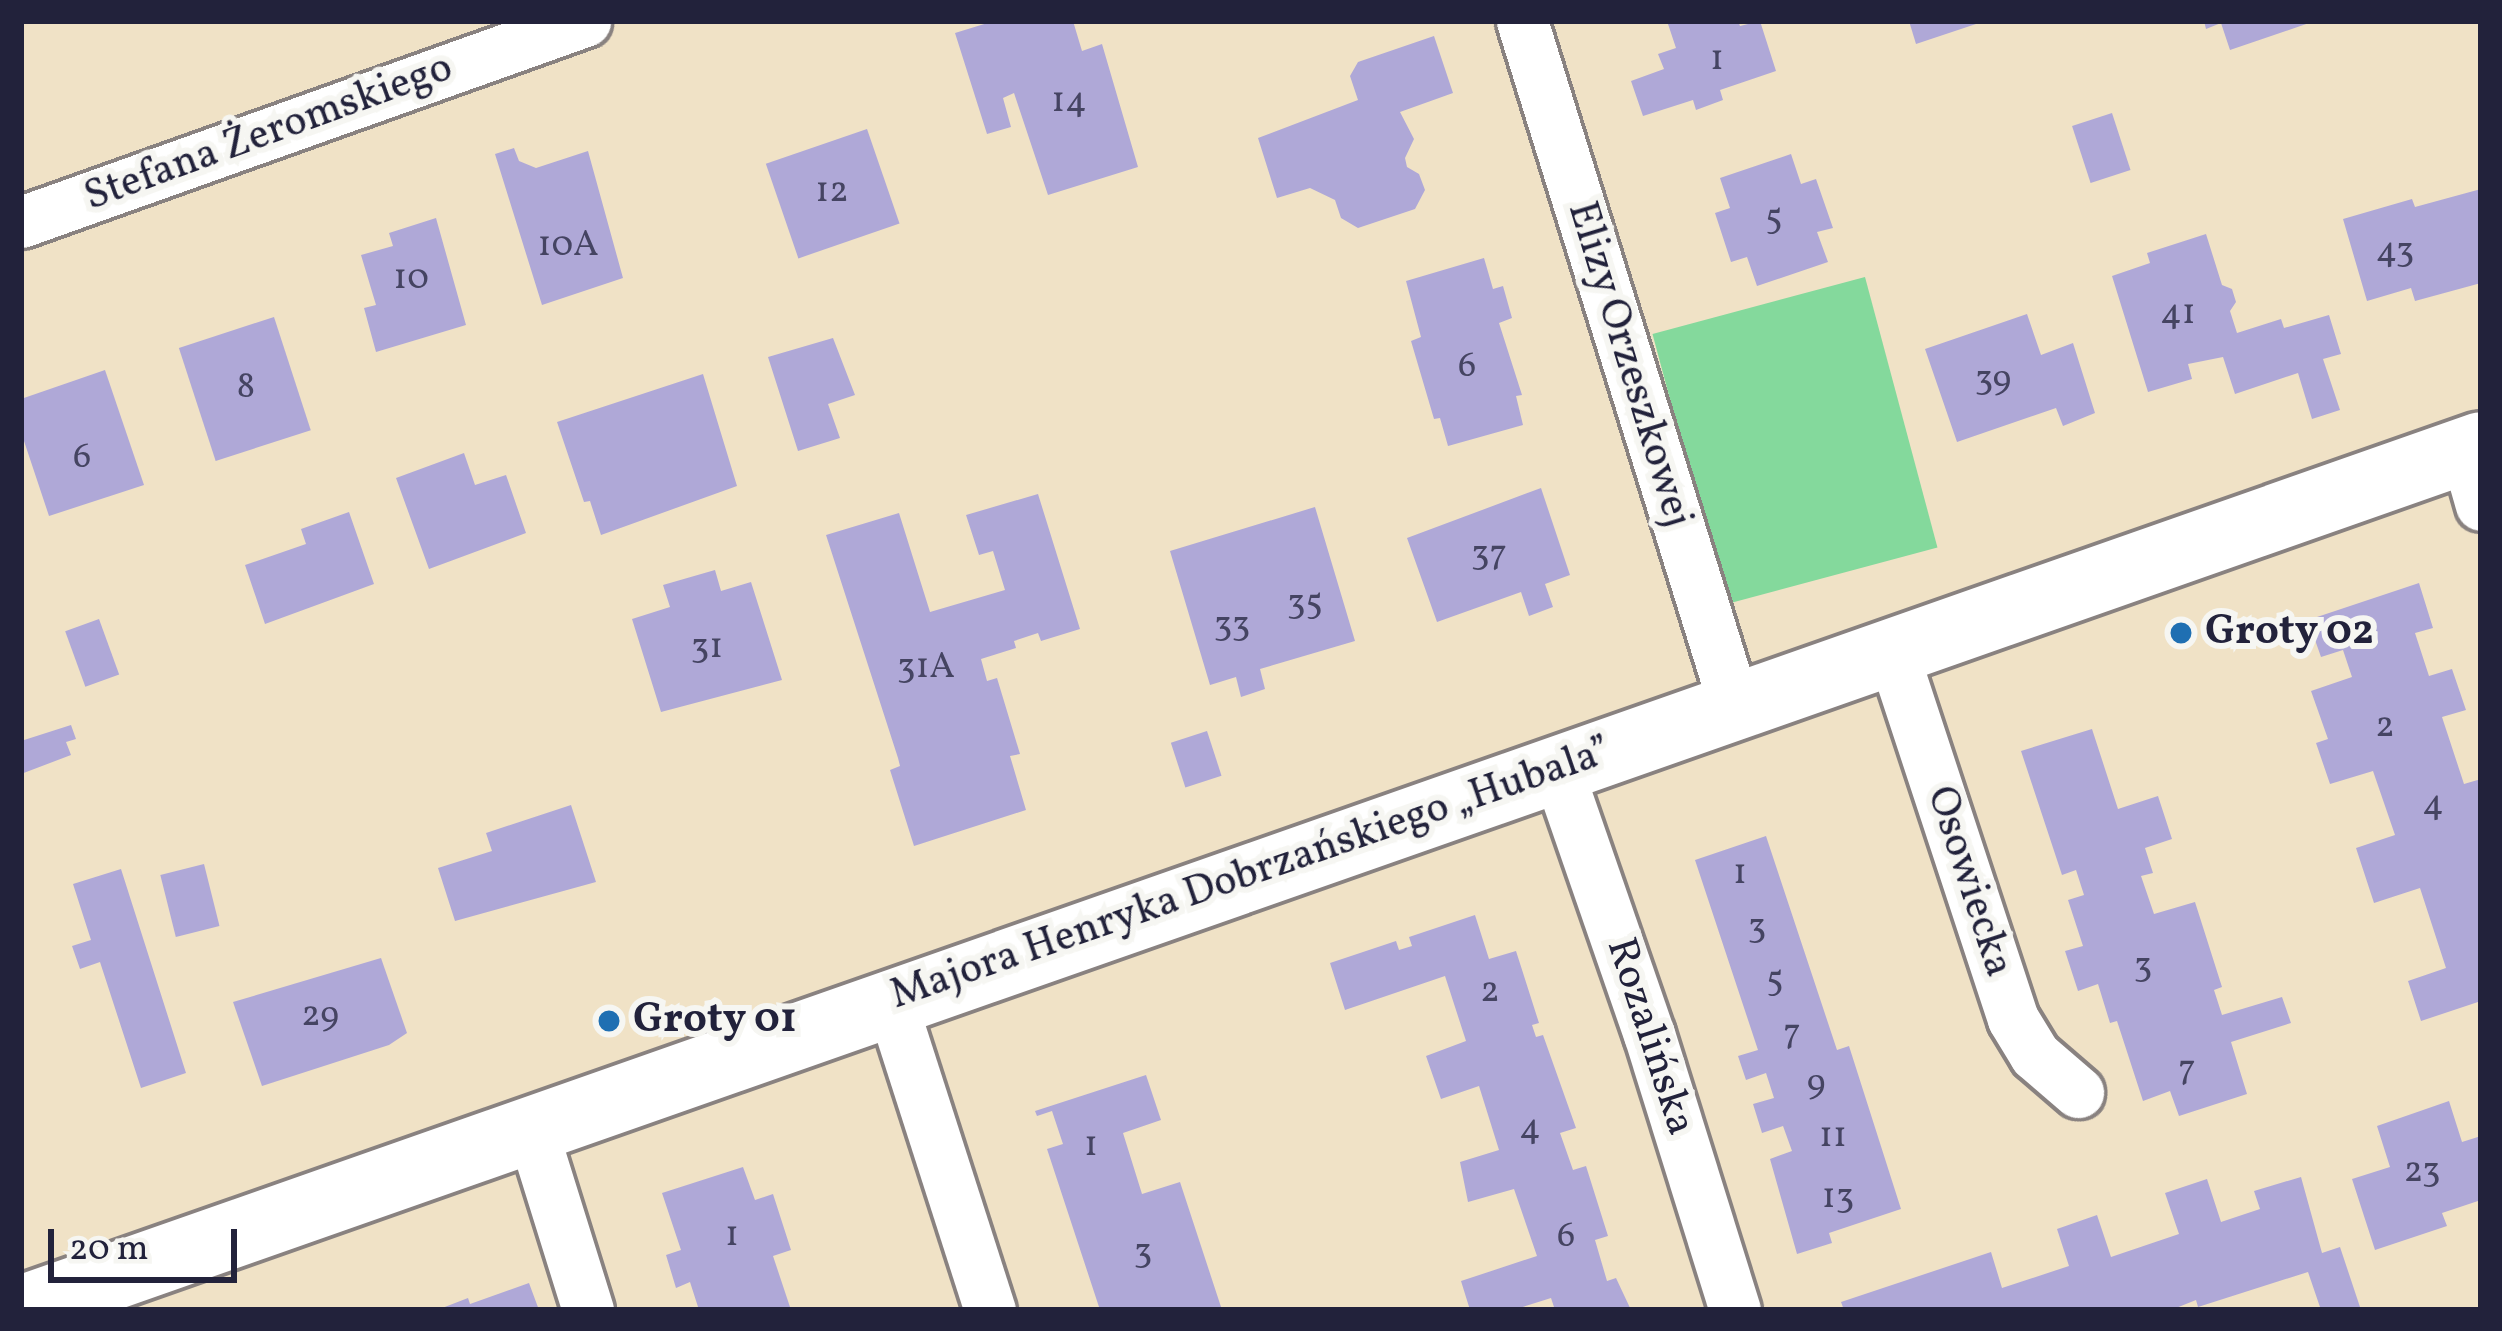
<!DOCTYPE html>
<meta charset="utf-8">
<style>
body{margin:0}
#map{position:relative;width:2502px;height:1331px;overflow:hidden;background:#f0e2c6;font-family:Vollkorn,serif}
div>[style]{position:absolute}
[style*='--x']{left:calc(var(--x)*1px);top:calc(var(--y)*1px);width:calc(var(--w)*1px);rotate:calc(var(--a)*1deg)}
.green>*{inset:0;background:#84d99c;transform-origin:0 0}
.building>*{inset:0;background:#afa8d7;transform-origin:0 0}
.roads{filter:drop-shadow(3px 0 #898280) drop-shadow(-3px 0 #898280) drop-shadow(0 3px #898280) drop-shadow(0 -3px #898280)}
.street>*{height:51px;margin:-25.5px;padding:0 25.5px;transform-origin:25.5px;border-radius:25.5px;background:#fff}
.secondary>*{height:66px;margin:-33px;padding:0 33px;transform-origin:33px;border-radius:33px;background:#fff}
.dots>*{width:33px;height:33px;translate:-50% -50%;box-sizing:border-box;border:6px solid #f6f6f2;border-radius:50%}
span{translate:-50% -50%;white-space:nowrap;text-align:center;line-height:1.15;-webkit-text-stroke:12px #f6f6f2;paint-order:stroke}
.number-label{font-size:36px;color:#454462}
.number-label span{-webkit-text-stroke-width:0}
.street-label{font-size:42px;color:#22223b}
.poi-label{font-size:42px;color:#22223b;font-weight:700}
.left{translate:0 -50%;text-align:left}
.frame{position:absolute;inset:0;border:24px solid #22223b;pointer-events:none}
.scale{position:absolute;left:48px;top:1229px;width:189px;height:54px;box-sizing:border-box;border:6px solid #22223b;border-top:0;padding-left:15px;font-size:36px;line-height:42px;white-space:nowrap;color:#22223b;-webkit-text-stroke:9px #f6f6f2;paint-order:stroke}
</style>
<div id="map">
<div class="green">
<div style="left:1865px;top:277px;width:280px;height:220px;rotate:75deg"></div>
</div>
<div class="building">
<div style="clip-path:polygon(994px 21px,1073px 21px,1082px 51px,1102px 44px,1138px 167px,1048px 195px,1014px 93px,1003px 98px,1011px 127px,987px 134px,955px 33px)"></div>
<div style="clip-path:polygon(1667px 21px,1738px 21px,1740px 26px,1760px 21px,1776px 71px,1720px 90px,1723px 100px,1696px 110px,1693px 100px,1643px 116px,1631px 81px,1664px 69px,1658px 54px,1676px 48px)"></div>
<div style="clip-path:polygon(1909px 21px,1982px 21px,1982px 22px,1916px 44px)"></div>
<div style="clip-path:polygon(2204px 21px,2312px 21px,2312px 22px,2230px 50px,2221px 23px,2206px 29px)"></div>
<div style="clip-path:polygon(1434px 36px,1453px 93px,1400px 112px,1414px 139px,1405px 158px,1407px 167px,1419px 174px,1425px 190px,1415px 209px,1358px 228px,1341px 218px,1335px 200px,1310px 188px,1277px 198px,1258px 138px,1358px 100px,1350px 76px,1358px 62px)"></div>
<div style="left:2112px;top:113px;width:60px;height:42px;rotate:72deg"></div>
<div style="left:867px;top:129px;width:100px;height:107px;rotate:71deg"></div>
<div style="clip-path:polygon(514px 148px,519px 161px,536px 168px,588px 151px,623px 278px,542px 305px,495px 154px)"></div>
<div style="clip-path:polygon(1791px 154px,1801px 184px,1816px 179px,1833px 228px,1817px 232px,1828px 262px,1757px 286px,1747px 257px,1731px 262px,1715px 213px,1730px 208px,1720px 178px)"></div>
<div style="clip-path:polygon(2481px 189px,2481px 283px,2415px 301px,2411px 288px,2367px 301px,2343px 219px,2412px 199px,2415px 207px)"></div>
<div style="clip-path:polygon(436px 218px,466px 325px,376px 352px,364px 308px,376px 305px,361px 255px,393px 246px,389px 233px)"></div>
<div style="clip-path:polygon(2206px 234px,2222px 285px,2232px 289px,2236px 302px,2230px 311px,2237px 333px,2281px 319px,2284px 328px,2329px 315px,2341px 354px,2323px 359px,2340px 410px,2312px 419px,2298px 373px,2235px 394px,2223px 357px,2188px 364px,2192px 379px,2148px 392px,2112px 276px,2150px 263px,2147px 253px)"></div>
<div style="clip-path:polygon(1484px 258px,1493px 289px,1503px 286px,1512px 318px,1499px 323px,1522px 395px,1516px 396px,1523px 425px,1448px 446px,1440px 418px,1434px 419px,1411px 341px,1421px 337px,1406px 281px)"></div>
<div style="clip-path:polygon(2027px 314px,2041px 355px,2073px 343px,2095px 413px,2063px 426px,2056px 408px,1957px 442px,1925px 349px)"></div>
<div style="left:274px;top:317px;width:119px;height:100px;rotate:72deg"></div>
<div style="clip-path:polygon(833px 338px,855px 395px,828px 404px,840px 438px,798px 451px,768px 357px)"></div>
<div style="clip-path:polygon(105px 370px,144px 485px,49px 516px,21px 432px,21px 399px)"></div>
<div style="clip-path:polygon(703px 374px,737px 486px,601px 535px,590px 501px,584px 502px,557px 422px)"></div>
<div style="clip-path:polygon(464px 453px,475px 485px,506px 475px,526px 533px,429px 569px,396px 478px)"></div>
<div style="clip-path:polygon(1541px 488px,1570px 575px,1545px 584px,1553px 607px,1529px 616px,1521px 592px,1437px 622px,1407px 538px)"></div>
<div style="clip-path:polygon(1038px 494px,1080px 629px,1041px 641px,1038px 633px,1014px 641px,1016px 648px,981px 659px,987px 681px,997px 678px,1020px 754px,1010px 756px,1026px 810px,914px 846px,890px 770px,900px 766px,898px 758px,826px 535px,899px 513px,930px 612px,1005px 590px,993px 551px,979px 555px,966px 515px)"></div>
<div style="clip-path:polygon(1315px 507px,1355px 641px,1260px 669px,1265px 689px,1241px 697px,1236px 677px,1210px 685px,1170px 551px)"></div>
<div style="clip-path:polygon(349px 512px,374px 584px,265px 624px,245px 565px,306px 544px,301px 529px)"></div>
<div style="clip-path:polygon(715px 570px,721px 591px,751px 582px,782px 680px,661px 712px,632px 619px,670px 607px,663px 585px)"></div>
<div style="clip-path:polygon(2419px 583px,2433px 628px,2415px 633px,2429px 676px,2452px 669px,2466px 710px,2442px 717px,2464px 784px,2481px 779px,2481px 1001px,2421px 1021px,2408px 981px,2446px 968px,2420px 888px,2374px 903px,2356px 848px,2395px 835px,2373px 771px,2330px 784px,2316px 743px,2328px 739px,2311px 691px,2352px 677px,2343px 650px,2321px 657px,2308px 620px)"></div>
<div style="left:99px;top:619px;width:59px;height:36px;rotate:70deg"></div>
<div style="clip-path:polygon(71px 725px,76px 739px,66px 742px,71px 755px,21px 774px,21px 741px)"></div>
<div style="clip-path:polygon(2092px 729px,2118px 809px,2158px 796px,2172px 839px,2145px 848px,2153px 873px,2141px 876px,2154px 914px,2195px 902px,2222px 987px,2214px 990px,2222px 1015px,2282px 997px,2291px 1023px,2231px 1042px,2247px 1094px,2179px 1116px,2170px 1091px,2143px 1101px,2117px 1021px,2110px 1023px,2098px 984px,2078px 991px,2065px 951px,2083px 946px,2068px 900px,2084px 895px,2076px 870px,2062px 875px,2021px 751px)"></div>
<div style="left:1207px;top:731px;width:47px;height:38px;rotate:72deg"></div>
<div style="clip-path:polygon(571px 805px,596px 882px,455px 921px,438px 868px,492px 851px,486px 833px)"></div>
<div style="clip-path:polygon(1766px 836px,1837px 1050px,1849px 1046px,1901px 1209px,1829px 1233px,1832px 1243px,1797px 1254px,1770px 1159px,1792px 1151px,1783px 1126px,1762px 1133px,1753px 1104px,1774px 1098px,1766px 1073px,1746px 1080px,1738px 1056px,1758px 1050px,1695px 860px)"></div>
<div style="left:204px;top:864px;width:64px;height:45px;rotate:76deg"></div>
<div style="clip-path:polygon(121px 869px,186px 1073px,141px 1088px,100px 962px,80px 969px,72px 946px,91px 940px,73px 884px)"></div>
<div style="clip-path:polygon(1475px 915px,1489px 959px,1516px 951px,1539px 1023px,1532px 1025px,1536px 1037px,1543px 1035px,1576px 1128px,1560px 1133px,1573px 1170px,1586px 1166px,1608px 1236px,1595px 1240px,1607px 1281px,1616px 1278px,1631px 1310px,1555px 1310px,1551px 1298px,1513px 1310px,1470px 1310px,1461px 1281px,1537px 1256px,1514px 1189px,1468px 1202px,1460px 1162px,1499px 1150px,1479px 1086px,1441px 1099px,1426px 1056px,1466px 1041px,1445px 976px,1345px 1010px,1330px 963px,1396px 941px,1399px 950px,1412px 946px,1409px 937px)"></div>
<div style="clip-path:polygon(381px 958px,407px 1033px,389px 1045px,262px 1086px,233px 1002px)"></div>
<div style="clip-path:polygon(1146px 1075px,1161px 1120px,1123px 1133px,1142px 1194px,1180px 1182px,1222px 1310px,1100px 1310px,1047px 1149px,1063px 1144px,1052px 1111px,1037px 1116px,1035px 1111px)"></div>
<div style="clip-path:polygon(2449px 1101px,2462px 1142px,2481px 1136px,2481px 1200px,2442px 1213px,2447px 1226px,2375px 1250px,2352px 1179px,2390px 1167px,2377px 1126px)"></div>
<div style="clip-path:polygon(743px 1167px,755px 1200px,773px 1194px,791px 1250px,773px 1256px,791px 1310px,699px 1310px,690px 1282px,676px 1288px,666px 1255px,681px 1250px,662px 1193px)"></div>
<div style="clip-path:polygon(2301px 1177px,2322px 1253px,2340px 1247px,2361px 1310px,2321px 1310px,2308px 1272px,2198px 1307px,2196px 1300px,2171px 1310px,1844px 1310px,1841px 1302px,1991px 1252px,2002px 1288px,2069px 1266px,2057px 1229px,2097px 1215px,2111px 1257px,2179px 1234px,2165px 1193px,2207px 1179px,2221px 1222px,2260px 1209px,2254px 1191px)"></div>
<div style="clip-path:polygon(529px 1283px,539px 1310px,437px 1310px,468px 1298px,470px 1304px)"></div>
</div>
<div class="roads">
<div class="street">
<div style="--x:1522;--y:21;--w:719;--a:72.77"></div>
<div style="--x:21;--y:222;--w:599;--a:-19.62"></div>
<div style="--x:2465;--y:449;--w:58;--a:74.1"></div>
<div style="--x:1892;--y:651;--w:387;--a:71.8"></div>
<div style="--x:2013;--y:1019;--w:42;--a:58.6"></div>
<div style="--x:2035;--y:1055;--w:57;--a:40.7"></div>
<div style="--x:1556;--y:766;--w:284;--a:70.9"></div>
<div style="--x:1649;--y:1034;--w:289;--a:72.7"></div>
<div style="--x:891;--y:1002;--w:324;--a:72.2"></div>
<div style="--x:531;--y:1127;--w:192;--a:72.7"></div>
</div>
<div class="secondary">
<div style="--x:21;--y:1309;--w:2607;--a:-19.35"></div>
</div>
</div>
<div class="dots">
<div style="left:2181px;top:633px;background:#1f6fb2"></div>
<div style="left:609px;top:1021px;background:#1f6fb2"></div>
</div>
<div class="number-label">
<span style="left:1717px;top:61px">1</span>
<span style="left:1069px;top:103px">14</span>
<span style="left:832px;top:193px">12</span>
<span style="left:1774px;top:220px">5</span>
<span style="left:568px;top:247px">10A</span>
<span style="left:2395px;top:253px">43</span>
<span style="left:411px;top:280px">10</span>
<span style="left:2178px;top:315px">41</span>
<span style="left:1467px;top:368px">6</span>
<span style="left:1993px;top:381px">39</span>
<span style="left:246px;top:389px">8</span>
<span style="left:82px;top:459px">6</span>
<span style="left:1489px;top:556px">37</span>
<span style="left:1305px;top:605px">35</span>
<span style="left:1232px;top:627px">33</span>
<span style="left:707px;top:649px">31</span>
<span style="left:926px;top:669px">31A</span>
<span style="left:2385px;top:728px">2</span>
<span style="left:2433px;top:806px">4</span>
<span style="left:1740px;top:875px">1</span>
<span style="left:1757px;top:929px">3</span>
<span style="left:2143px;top:968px">3</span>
<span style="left:1775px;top:982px">5</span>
<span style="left:1490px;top:993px">2</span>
<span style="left:320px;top:1017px">29</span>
<span style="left:1792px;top:1035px">7</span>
<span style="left:2187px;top:1071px">7</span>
<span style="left:1816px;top:1085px">9</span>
<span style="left:1530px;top:1130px">4</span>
<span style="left:1833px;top:1138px">11</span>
<span style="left:1091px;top:1147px">1</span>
<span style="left:2422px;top:1173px">23</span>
<span style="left:1838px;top:1199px">13</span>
<span style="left:732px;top:1237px">1</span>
<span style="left:1566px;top:1238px">6</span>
<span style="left:1143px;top:1254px">3</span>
</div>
<div class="street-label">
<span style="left:269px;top:134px;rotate:-20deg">Stefana Żeromskiego</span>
<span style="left:1628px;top:365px;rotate:73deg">Elizy Orzeszkowej</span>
<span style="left:1251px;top:875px;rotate:-19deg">Majora Henryka Dobrzańskiego „Hubala”</span>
<span style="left:1968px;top:882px;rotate:72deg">Osowiecka</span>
<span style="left:1649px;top:1037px;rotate:72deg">Rozalińska</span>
</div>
<div class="poi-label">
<span class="left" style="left:2205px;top:633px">Groty 02</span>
<span class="left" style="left:633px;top:1021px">Groty 01</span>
</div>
<div class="frame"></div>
<div class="scale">20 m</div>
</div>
